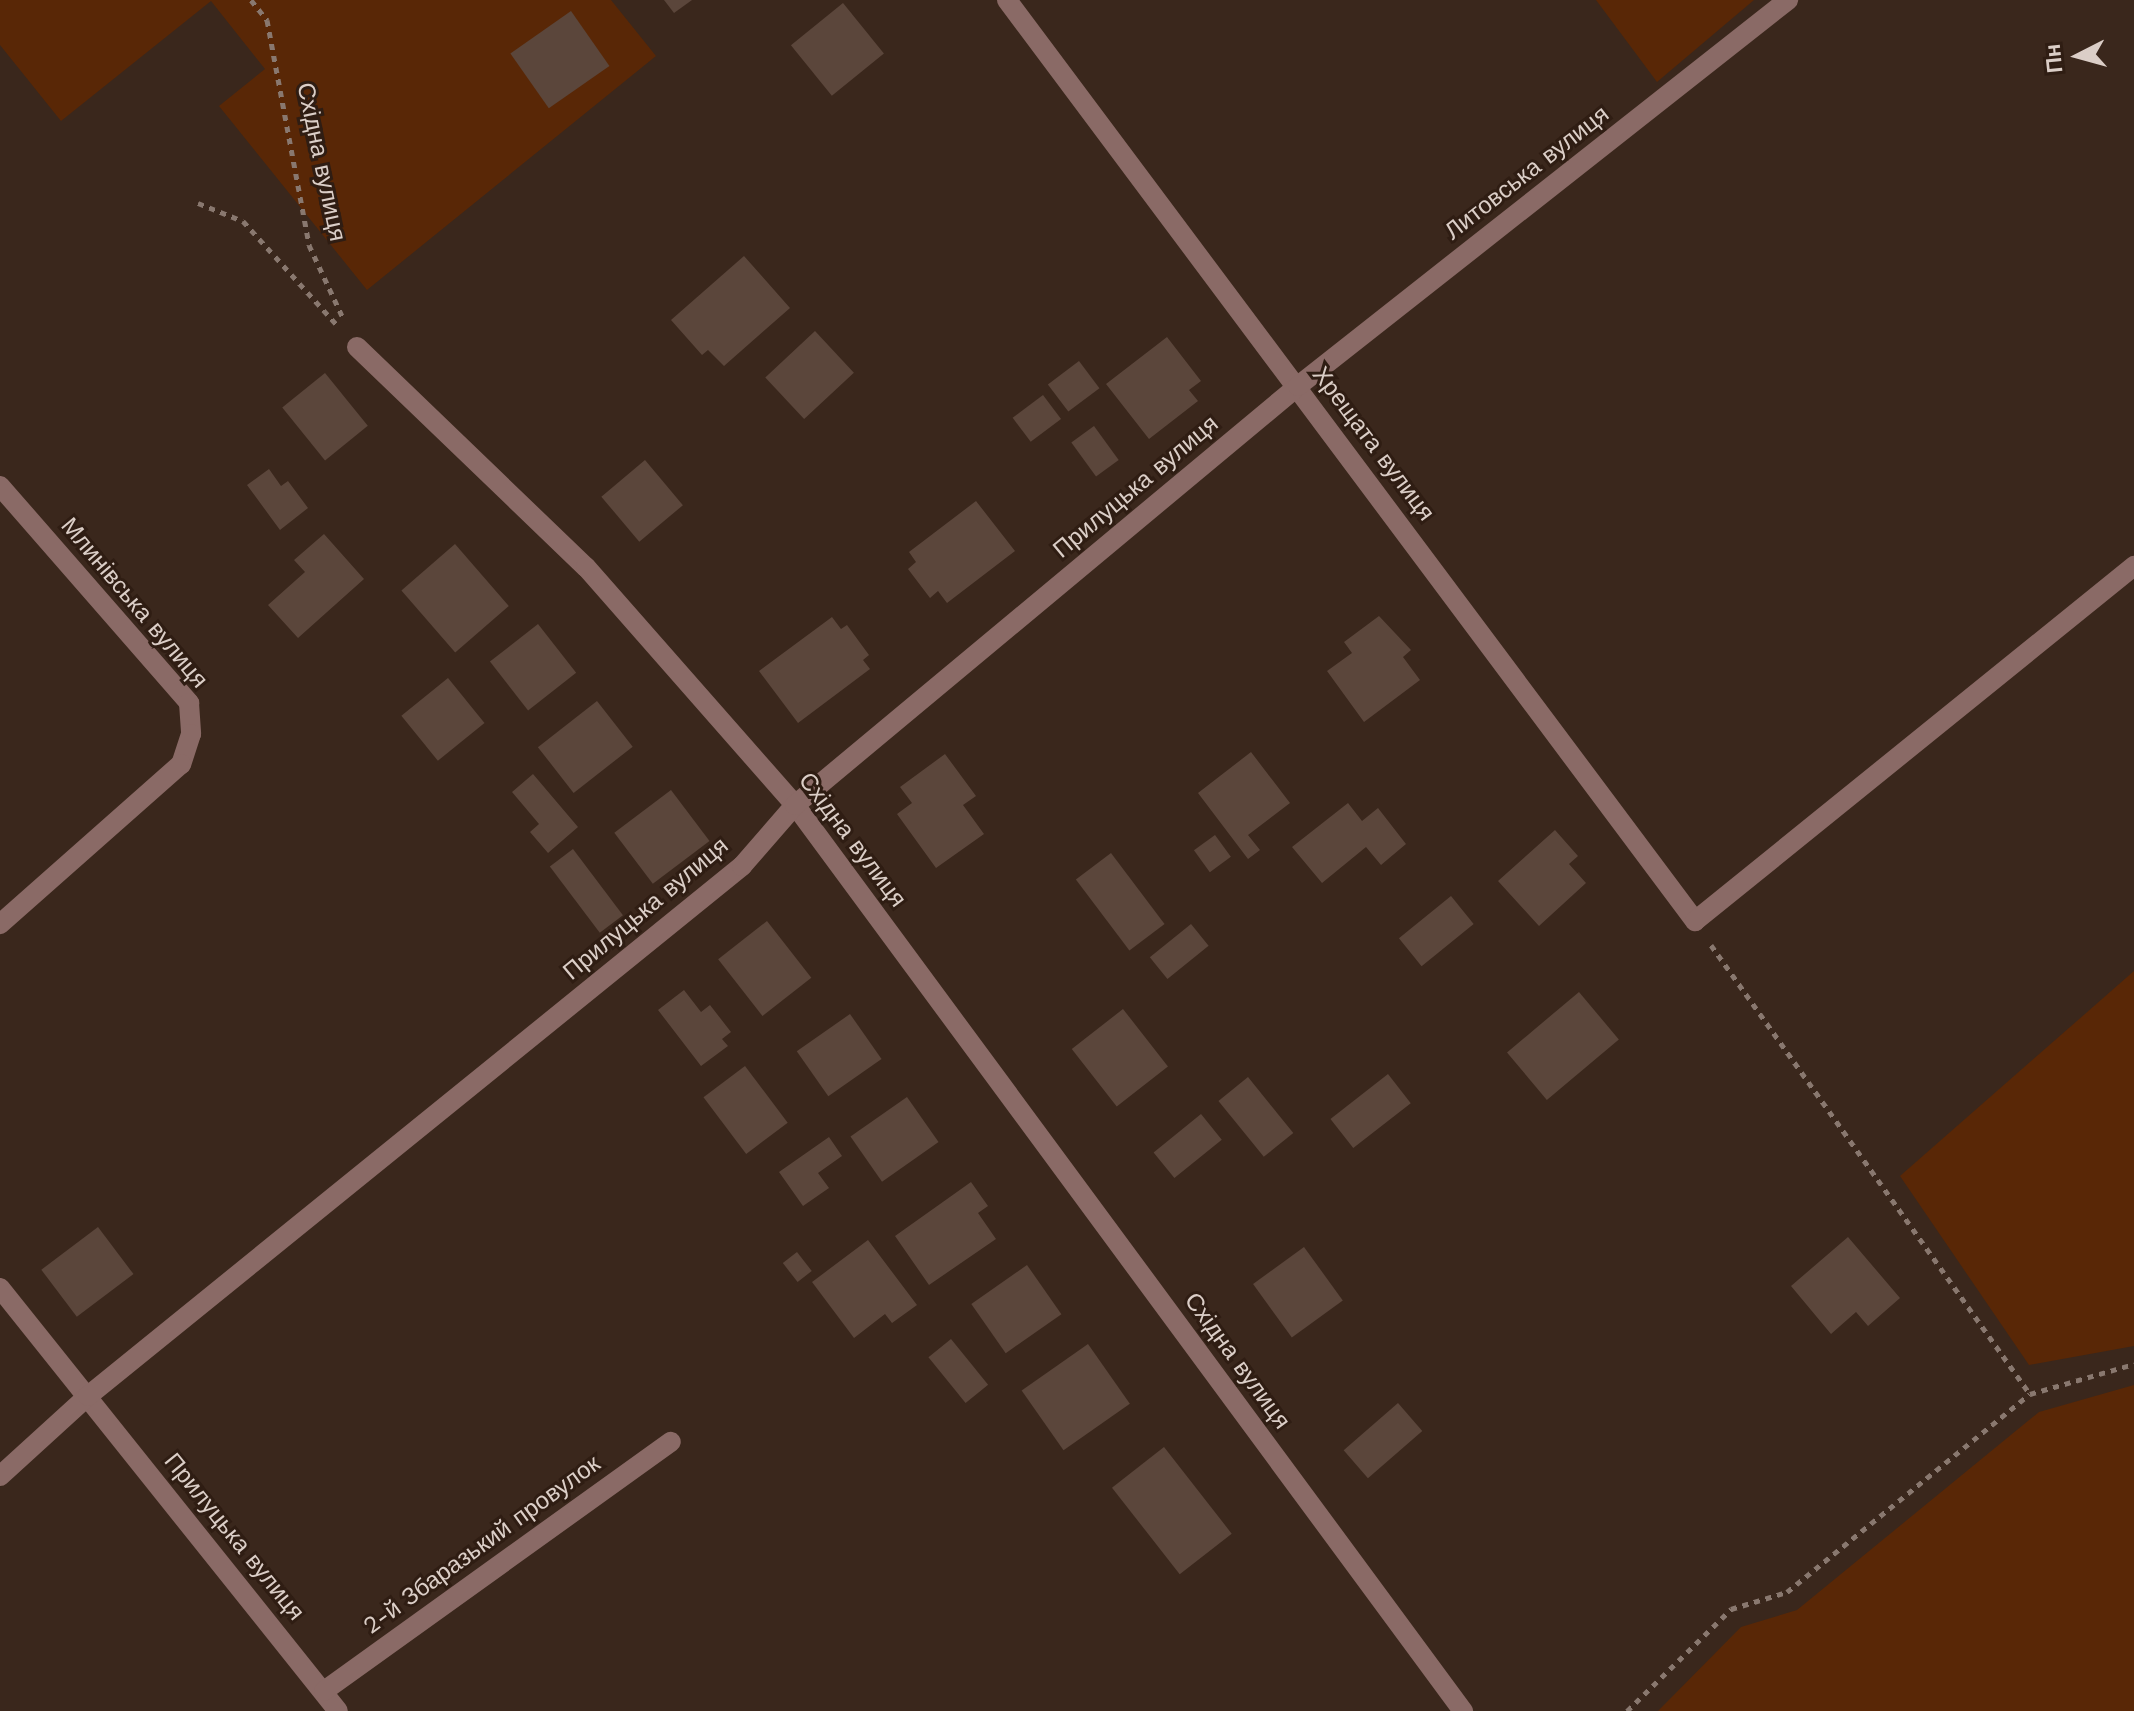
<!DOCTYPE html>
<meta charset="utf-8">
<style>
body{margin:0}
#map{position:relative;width:2134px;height:1711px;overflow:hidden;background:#3a271c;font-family:"Work Sans",sans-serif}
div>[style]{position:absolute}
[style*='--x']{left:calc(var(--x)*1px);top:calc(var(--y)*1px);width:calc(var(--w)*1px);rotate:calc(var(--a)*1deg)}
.green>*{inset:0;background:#592706}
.building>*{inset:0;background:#5b463b;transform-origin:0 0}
.path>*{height:5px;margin-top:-2.5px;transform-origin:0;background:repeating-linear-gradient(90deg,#89786f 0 6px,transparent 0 12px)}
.minor>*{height:20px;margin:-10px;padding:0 10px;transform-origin:10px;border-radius:10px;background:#8a6a66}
span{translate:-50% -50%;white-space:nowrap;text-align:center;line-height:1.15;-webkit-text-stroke:6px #2f1d13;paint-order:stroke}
.street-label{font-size:24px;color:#dbcec7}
.north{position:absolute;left:2038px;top:16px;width:80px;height:80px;-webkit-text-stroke:6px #2f1d13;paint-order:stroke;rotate:264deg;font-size:22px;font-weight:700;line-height:32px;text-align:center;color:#dbcec7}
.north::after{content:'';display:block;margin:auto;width:28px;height:36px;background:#dbcec7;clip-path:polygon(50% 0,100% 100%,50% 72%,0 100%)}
</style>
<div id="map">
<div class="green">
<div style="clip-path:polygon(0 0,611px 0,656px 56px,367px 290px,219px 106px,265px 69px,211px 1px,61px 121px,0 45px)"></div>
<div style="clip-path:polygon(1596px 0,1754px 0,1657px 82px)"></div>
<div style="clip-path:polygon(2134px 971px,2134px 1346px,2029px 1365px,1900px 1176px)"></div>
<div style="clip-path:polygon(2134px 1385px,2134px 1711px,1658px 1711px,1741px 1627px,1797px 1610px,2039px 1412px)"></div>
</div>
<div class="building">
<div style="clip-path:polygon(664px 0,692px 0,674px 13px)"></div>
<div style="left:843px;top:3px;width:65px;height:67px;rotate:51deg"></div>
<div style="left:571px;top:11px;width:67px;height:74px;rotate:55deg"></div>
<div style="clip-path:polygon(744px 256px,790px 308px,724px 366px,708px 350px,702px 355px,671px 320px)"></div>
<div style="left:815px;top:331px;width:57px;height:68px;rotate:47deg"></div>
<div style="clip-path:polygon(1167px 337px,1201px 381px,1189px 390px,1198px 401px,1149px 439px,1106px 384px)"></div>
<div style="left:1079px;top:361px;width:34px;height:39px;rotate:53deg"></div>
<div style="left:325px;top:373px;width:68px;height:55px;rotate:51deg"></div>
<div style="left:1043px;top:395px;width:30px;height:38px;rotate:53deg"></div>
<div style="left:1094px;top:426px;width:42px;height:28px;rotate:54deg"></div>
<div style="left:645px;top:460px;width:59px;height:57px;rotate:50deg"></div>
<div style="clip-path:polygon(269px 469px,281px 486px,288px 481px,308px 508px,280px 530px,247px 485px)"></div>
<div style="clip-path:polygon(976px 501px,1015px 551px,947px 603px,938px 591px,930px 598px,908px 569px,916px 562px,909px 552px)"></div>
<div style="clip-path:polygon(324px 534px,364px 579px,298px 638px,268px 605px,305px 572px,294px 560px)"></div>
<div style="left:455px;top:544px;width:82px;height:71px;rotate:49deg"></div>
<div style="clip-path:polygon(1379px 616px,1411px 650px,1403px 657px,1420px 680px,1364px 722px,1327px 671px,1352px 653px,1344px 642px)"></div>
<div style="clip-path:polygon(832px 617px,841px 629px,847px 625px,869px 655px,863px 660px,870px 669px,798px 723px,759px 671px)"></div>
<div style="left:538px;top:624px;width:62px;height:61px;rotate:52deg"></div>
<div style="left:448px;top:678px;width:58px;height:60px;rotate:51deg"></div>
<div style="left:597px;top:701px;width:58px;height:75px;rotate:52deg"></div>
<div style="clip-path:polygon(1251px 752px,1290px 803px,1248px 835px,1260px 850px,1248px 859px,1198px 793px)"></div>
<div style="clip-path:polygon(945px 754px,976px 796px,963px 805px,984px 834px,936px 868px,897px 814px,912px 803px,900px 787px)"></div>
<div style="clip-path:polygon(533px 774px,578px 827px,548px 853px,530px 832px,539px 824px,512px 792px)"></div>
<div style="left:671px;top:790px;width:64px;height:71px;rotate:53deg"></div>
<div style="clip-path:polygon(1348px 803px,1362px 821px,1378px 808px,1406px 844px,1381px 865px,1366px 847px,1322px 883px,1292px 847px)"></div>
<div style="clip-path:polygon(1555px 830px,1578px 856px,1569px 864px,1586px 883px,1539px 926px,1498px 881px)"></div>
<div style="left:1215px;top:835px;width:27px;height:26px;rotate:54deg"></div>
<div style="left:573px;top:849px;width:83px;height:29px;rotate:53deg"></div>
<div style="left:1111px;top:853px;width:89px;height:44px;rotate:53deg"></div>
<div style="left:1451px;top:896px;width:36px;height:67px;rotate:51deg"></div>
<div style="left:767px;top:921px;width:72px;height:62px;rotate:52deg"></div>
<div style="left:1191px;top:924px;width:28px;height:53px;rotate:51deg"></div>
<div style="clip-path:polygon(684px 990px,701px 1012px,710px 1005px,731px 1032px,722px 1039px,728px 1046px,701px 1066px,658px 1010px)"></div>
<div style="left:1579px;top:992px;width:62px;height:94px;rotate:50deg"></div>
<div style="left:1123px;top:1009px;width:73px;height:65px;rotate:52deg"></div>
<div style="left:850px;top:1014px;width:55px;height:65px;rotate:55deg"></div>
<div style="left:745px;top:1066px;width:71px;height:52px;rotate:53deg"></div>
<div style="left:1388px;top:1074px;width:37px;height:73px;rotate:52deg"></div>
<div style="left:1248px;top:1077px;width:72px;height:38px;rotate:51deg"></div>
<div style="left:907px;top:1097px;width:55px;height:69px;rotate:55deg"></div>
<div style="left:1201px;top:1114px;width:33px;height:61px;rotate:51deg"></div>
<div style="clip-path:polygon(829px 1137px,842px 1156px,818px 1173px,829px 1188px,803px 1206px,779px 1172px)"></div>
<div style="clip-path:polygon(971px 1182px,988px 1206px,978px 1213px,996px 1239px,929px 1285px,895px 1236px)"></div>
<div style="left:98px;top:1227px;width:59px;height:71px;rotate:53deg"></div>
<div style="clip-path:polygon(1848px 1237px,1900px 1298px,1868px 1326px,1856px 1312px,1831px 1334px,1791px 1286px)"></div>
<div style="clip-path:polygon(868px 1240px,917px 1305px,892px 1323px,885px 1314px,854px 1338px,812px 1282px)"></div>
<div style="left:1304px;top:1247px;width:66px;height:63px;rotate:54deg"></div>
<div style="left:797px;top:1252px;width:24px;height:18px;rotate:52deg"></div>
<div style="left:1027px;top:1265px;width:60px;height:68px;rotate:55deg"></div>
<div style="left:951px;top:1339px;width:59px;height:29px;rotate:51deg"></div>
<div style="left:1088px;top:1344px;width:73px;height:81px;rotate:55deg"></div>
<div style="left:1398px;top:1403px;width:37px;height:72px;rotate:49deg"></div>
<div style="left:1164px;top:1447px;width:110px;height:66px;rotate:52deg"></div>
</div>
<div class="path">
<div style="--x:251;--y:0;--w:26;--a:51"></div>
<div style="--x:267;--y:20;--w:229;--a:79.4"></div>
<div style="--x:309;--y:245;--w:83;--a:65"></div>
<div style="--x:198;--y:203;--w:48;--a:21.8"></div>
<div style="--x:243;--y:221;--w:140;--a:47.9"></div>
<div style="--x:1711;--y:945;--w:551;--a:54.61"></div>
<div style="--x:1627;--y:1711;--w:146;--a:-44.4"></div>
<div style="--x:1731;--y:1609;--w:59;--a:-16.9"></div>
<div style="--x:1787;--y:1592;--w:313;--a:-39.2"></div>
<div style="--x:2030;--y:1394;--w:108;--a:-16.1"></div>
</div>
<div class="minor">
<div style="--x:1007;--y:0;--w:1150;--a:53.24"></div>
<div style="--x:1695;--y:921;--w:565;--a:-38.96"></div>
<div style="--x:357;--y:347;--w:318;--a:43.9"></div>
<div style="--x:586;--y:567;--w:317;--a:48.7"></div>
<div style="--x:795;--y:805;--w:1126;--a:53.6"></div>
<div style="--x:0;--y:486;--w:288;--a:48.9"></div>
<div style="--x:189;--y:703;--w:31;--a:86"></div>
<div style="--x:191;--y:734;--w:32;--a:108"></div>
<div style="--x:181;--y:764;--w:242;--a:138.5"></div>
<div style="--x:0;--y:1288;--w:541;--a:51.37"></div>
<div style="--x:0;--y:1476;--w:119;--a:-42.3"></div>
<div style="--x:88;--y:1396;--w:842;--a:-39.02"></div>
<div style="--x:742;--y:866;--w:81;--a:-49"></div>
<div style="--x:795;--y:805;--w:655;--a:-39.79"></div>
<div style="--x:1298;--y:386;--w:624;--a:-38.23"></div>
<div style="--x:324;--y:1691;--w:427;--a:-35.7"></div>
</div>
<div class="street-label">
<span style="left:321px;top:162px;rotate:78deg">Східна вулиця</span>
<span style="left:1527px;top:173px;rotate:-38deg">Литовська вулиця</span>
<span style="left:1373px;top:444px;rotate:53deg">Хрещата вулиця</span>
<span style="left:1136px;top:487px;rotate:-40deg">Прилуцька вулиця</span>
<span style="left:134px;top:603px;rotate:50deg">Млинівська вулиця</span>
<span style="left:852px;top:840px;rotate:53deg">Східна вулиця</span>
<span style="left:646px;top:909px;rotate:-40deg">Прилуцька вулиця</span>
<span style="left:1237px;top:1361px;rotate:54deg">Східна вулиця</span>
<span style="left:234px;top:1537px;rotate:51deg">Прилуцька вулиця</span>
<span style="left:482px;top:1545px;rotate:-36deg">2-й Збаразький провулок</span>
</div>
<div class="north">Пн</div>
</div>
